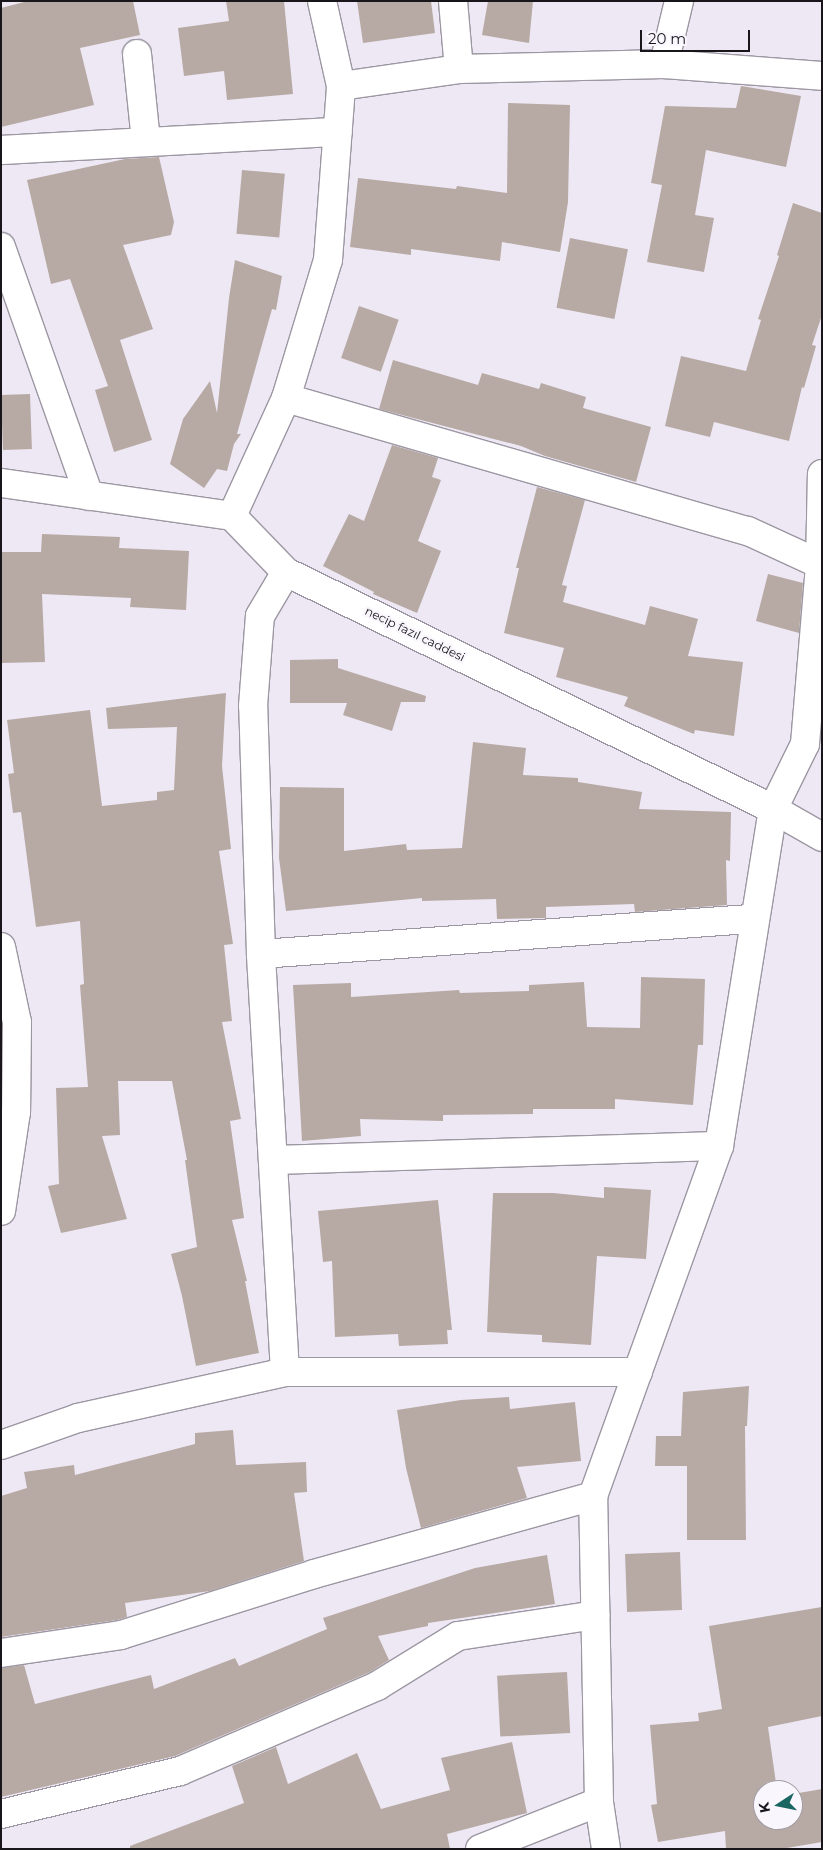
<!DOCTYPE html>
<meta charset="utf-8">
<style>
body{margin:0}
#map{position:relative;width:823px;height:1850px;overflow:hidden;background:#eee8f4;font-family:Montserrat,sans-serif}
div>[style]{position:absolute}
.building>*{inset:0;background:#b7aaa5;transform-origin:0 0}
.roads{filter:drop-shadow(1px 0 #9c97a2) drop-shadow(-1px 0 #9c97a2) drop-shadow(0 1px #9c97a2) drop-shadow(0 -1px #9c97a2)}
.street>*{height:28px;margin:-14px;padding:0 14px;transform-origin:14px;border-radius:14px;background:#fff}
.secondary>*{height:28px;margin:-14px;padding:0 14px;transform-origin:14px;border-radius:14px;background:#fff}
span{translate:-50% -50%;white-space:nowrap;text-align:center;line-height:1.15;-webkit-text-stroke:4.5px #faf6fe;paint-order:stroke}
.street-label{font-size:12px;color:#18161a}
.frame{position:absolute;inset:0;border:2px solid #18161a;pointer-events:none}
.north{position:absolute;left:753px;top:1780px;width:50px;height:50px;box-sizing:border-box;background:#faf6fe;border:1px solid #a09ca3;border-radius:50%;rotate:259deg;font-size:14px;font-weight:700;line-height:20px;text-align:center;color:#18161a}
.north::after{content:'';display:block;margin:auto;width:18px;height:22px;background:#196663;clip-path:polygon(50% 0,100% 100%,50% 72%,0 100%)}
.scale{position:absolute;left:640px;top:30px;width:110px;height:22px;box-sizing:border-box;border:2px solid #18161a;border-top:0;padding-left:6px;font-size:15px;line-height:18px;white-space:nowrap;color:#18161a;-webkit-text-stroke:4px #faf6fe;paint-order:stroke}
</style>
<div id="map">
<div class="building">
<div style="clip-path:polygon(28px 1px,133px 1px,140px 35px,80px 48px,94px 105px,1px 127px,1px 8px)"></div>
<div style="clip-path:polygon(226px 1px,284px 1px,293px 94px,227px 100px,224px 71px,184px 76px,178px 28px,229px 21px)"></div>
<div style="clip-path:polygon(357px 1px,431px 1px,435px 33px,363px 43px)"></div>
<div style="clip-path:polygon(488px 1px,533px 1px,529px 43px,482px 35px)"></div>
<div style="clip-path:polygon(741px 86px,801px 96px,786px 167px,706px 150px,695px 215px,714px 218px,704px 272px,647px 262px,662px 185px,651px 183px,665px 106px,736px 108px)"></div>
<div style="clip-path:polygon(508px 103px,570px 105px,568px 202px,560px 252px,502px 242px,500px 261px,411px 249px,411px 255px,350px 247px,358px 178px,456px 189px,457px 186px,507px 193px)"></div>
<div style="clip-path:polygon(159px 157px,174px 222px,171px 235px,123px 245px,153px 329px,120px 340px,152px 440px,114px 452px,95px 390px,108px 386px,70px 279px,51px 284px,27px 180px,125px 159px)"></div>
<div style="left:242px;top:170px;width:43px;height:64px;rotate:5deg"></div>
<div style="clip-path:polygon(793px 203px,822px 213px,822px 315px,812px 345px,816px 346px,804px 388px,802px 387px,789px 441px,714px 422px,710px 437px,665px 426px,681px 356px,746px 371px,761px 320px,758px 319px,779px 256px,777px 255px)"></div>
<div style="left:570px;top:238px;width:59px;height:71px;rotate:11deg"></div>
<div style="clip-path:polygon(235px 260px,282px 276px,276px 310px,272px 309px,237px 434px,241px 434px,234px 444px,227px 471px,217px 469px,204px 488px,170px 464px,183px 419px,210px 381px,217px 413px,229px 298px)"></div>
<div style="left:359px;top:306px;width:42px;height:55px;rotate:19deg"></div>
<div style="clip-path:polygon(393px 360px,478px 385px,482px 373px,539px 389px,541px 383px,586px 397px,583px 408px,651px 427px,636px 482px,545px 456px,521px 446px,379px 409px)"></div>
<div style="left:30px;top:394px;width:55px;height:29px;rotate:88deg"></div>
<div style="clip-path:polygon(392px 445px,438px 458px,432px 477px,441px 480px,418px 541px,441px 551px,417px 613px,373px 594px,374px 592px,323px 566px,349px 514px,364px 521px)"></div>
<div style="clip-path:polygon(537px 487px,585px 500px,562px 585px,567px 586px,563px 602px,645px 625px,650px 606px,698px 619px,688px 656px,743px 662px,734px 736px,695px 730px,694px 734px,624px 706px,628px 697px,556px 677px,564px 648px,504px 633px,519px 568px,516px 568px)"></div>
<div style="clip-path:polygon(42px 534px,120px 537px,119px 548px,189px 551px,186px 610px,130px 607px,131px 598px,42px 594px,45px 662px,1px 663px,1px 552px,41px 552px)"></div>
<div style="clip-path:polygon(768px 574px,803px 583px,799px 633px,756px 621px)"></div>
<div style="clip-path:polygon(338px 659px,338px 668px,426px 696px,425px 702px,401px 702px,392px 731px,343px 715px,347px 703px,290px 703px,290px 660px)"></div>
<div style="clip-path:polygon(226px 693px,222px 766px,231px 849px,219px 851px,233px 944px,224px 945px,232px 1021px,222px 1022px,241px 1119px,230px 1121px,244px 1218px,232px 1220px,247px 1281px,245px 1281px,259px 1353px,196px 1366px,182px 1296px,171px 1254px,197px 1247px,185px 1160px,187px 1160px,172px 1081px,118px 1081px,120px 1135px,102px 1136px,127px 1219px,61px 1233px,48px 1186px,59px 1184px,56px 1088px,88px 1087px,80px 985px,84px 984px,80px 921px,36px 927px,21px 812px,13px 813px,8px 774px,14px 773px,7px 720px,90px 710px,102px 806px,157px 800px,157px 792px,174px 790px,177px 727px,108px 729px,106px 708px)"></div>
<div style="clip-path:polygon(473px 742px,526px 748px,523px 775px,578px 778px,578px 782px,642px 792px,639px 809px,731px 812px,730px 861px,726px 860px,727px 905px,635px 912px,634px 904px,546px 907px,546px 918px,497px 919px,496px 899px,422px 901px,422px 898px,286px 911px,279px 858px,280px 787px,344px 788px,344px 851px,406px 844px,407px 850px,462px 848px)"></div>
<div style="clip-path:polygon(641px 977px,705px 979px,703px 1045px,698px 1045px,693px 1105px,615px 1099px,615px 1109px,533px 1109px,533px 1114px,443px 1115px,443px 1121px,360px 1119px,361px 1136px,302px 1141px,293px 985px,351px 983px,351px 997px,459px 990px,460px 993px,529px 991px,529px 985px,584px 982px,587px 1027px,640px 1028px)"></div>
<div style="clip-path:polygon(604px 1187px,651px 1190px,646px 1259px,597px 1256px,591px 1345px,542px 1342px,542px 1335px,487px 1332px,493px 1193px,553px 1193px,604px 1198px)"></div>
<div style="clip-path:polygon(438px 1200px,452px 1330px,447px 1330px,448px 1344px,399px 1346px,398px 1334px,335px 1337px,332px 1261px,323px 1262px,318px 1211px)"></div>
<div style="clip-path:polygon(749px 1386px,747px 1426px,745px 1426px,746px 1540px,687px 1540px,687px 1466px,655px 1466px,656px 1436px,681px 1436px,683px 1392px)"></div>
<div style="clip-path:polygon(509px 1397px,510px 1409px,575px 1402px,581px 1461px,517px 1467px,527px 1498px,421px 1528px,406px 1468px,397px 1410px,461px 1400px)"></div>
<div style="clip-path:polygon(233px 1430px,236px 1465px,306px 1462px,307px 1492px,294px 1493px,304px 1561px,210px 1591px,125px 1603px,127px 1617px,117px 1620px,1px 1637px,1px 1496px,27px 1488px,24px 1472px,74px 1465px,75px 1475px,195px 1444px,195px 1433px)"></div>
<div style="left:680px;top:1552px;width:58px;height:55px;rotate:88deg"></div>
<div style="clip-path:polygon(547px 1555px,555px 1604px,428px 1623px,428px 1626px,378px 1636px,389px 1660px,370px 1672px,175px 1756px,1px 1797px,1px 1668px,24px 1665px,35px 1704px,151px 1675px,154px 1689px,235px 1658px,239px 1666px,327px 1629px,323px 1618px,475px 1568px)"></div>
<div style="clip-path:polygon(822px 1607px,822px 1716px,768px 1727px,777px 1790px,763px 1790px,763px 1820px,793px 1820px,793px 1794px,822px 1789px,822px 1842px,781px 1849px,726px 1849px,725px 1831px,658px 1842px,651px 1805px,657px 1804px,650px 1725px,699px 1721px,698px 1713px,722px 1709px,709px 1626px)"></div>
<div style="left:567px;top:1672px;width:61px;height:70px;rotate:87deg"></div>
<div style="clip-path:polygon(512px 1742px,527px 1813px,447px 1834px,450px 1849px,130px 1849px,130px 1846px,244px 1803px,232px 1766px,276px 1747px,288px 1784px,357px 1753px,381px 1809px,450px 1790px,441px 1758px)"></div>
</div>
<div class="roads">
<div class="street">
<div style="left:453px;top:1px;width:68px;rotate:85deg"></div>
<div style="left:137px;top:54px;width:87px;rotate:84.1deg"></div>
<div style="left:664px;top:64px;width:65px;rotate:-76.6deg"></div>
<div style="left:341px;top:86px;width:119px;rotate:-8.2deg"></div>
<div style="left:459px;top:69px;width:205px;rotate:-1.4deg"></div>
<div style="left:664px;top:64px;width:158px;rotate:4.3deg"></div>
<div style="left:1px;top:150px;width:337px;rotate:-3.1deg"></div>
<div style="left:1px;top:247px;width:264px;rotate:70.5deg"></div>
<div style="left:286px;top:398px;width:481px;rotate:16.1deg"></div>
<div style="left:748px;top:531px;width:81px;rotate:24.7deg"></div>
<div style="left:232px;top:516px;width:130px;rotate:-65.4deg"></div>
<div style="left:286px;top:398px;width:144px;rotate:-73.1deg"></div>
<div style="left:328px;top:260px;width:174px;rotate:-85.7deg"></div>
<div style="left:341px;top:86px;width:87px;rotate:-102.6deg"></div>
<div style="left:1px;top:947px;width:77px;rotate:78deg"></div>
<div style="left:17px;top:1022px;width:90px;rotate:90.6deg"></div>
<div style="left:16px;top:1112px;width:100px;rotate:98.6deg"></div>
<div style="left:261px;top:954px;width:495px;rotate:-4.1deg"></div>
<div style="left:273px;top:1160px;width:446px;rotate:-1.8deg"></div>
<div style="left:285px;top:1372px;width:419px;rotate:-93.3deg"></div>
<div style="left:261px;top:954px;width:248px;rotate:-91.8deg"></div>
<div style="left:253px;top:706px;width:90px;rotate:-85.6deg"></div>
<div style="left:260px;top:616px;width:51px;rotate:-59.4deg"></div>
<div style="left:1px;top:1445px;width:82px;rotate:-19.3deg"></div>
<div style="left:78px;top:1418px;width:212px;rotate:-12.5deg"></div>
<div style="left:285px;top:1372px;width:353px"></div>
<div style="left:1px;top:1653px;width:121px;rotate:-8.5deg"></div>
<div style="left:121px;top:1635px;width:202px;rotate:-17.5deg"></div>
<div style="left:314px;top:1574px;width:290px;rotate:-15.6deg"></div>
<div style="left:1px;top:1814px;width:184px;rotate:-13.5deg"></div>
<div style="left:180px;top:1771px;width:215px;rotate:-23.3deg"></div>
<div style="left:377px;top:1686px;width:95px;rotate:-31.7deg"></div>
<div style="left:458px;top:1636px;width:139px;rotate:-8.7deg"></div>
<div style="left:480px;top:1849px;width:128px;rotate:-21.6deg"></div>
<div style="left:606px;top:1849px;width:48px;rotate:-98.5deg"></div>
<div style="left:599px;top:1802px;width:306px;rotate:-91.1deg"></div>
<div style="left:593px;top:1496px;width:372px;rotate:-70.2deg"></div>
<div style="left:719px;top:1146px;width:341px;rotate:-80.9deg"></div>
<div style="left:773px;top:809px;width:72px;rotate:-63.8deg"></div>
<div style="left:805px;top:744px;width:179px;rotate:-85.2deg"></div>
<div style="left:820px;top:566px;width:92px;rotate:-88.8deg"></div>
</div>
<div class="secondary">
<div style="left:1px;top:483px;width:233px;rotate:8.1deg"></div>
<div style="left:232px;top:516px;width:78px;rotate:46deg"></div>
<div style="left:286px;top:572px;width:542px;rotate:25.95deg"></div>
<div style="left:773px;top:809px;width:56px;rotate:29.7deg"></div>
</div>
</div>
<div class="street-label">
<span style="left:415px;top:634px;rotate:26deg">necip fazıl caddesi</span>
</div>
<div class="frame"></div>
<div class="north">K</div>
<div class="scale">20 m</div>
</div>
